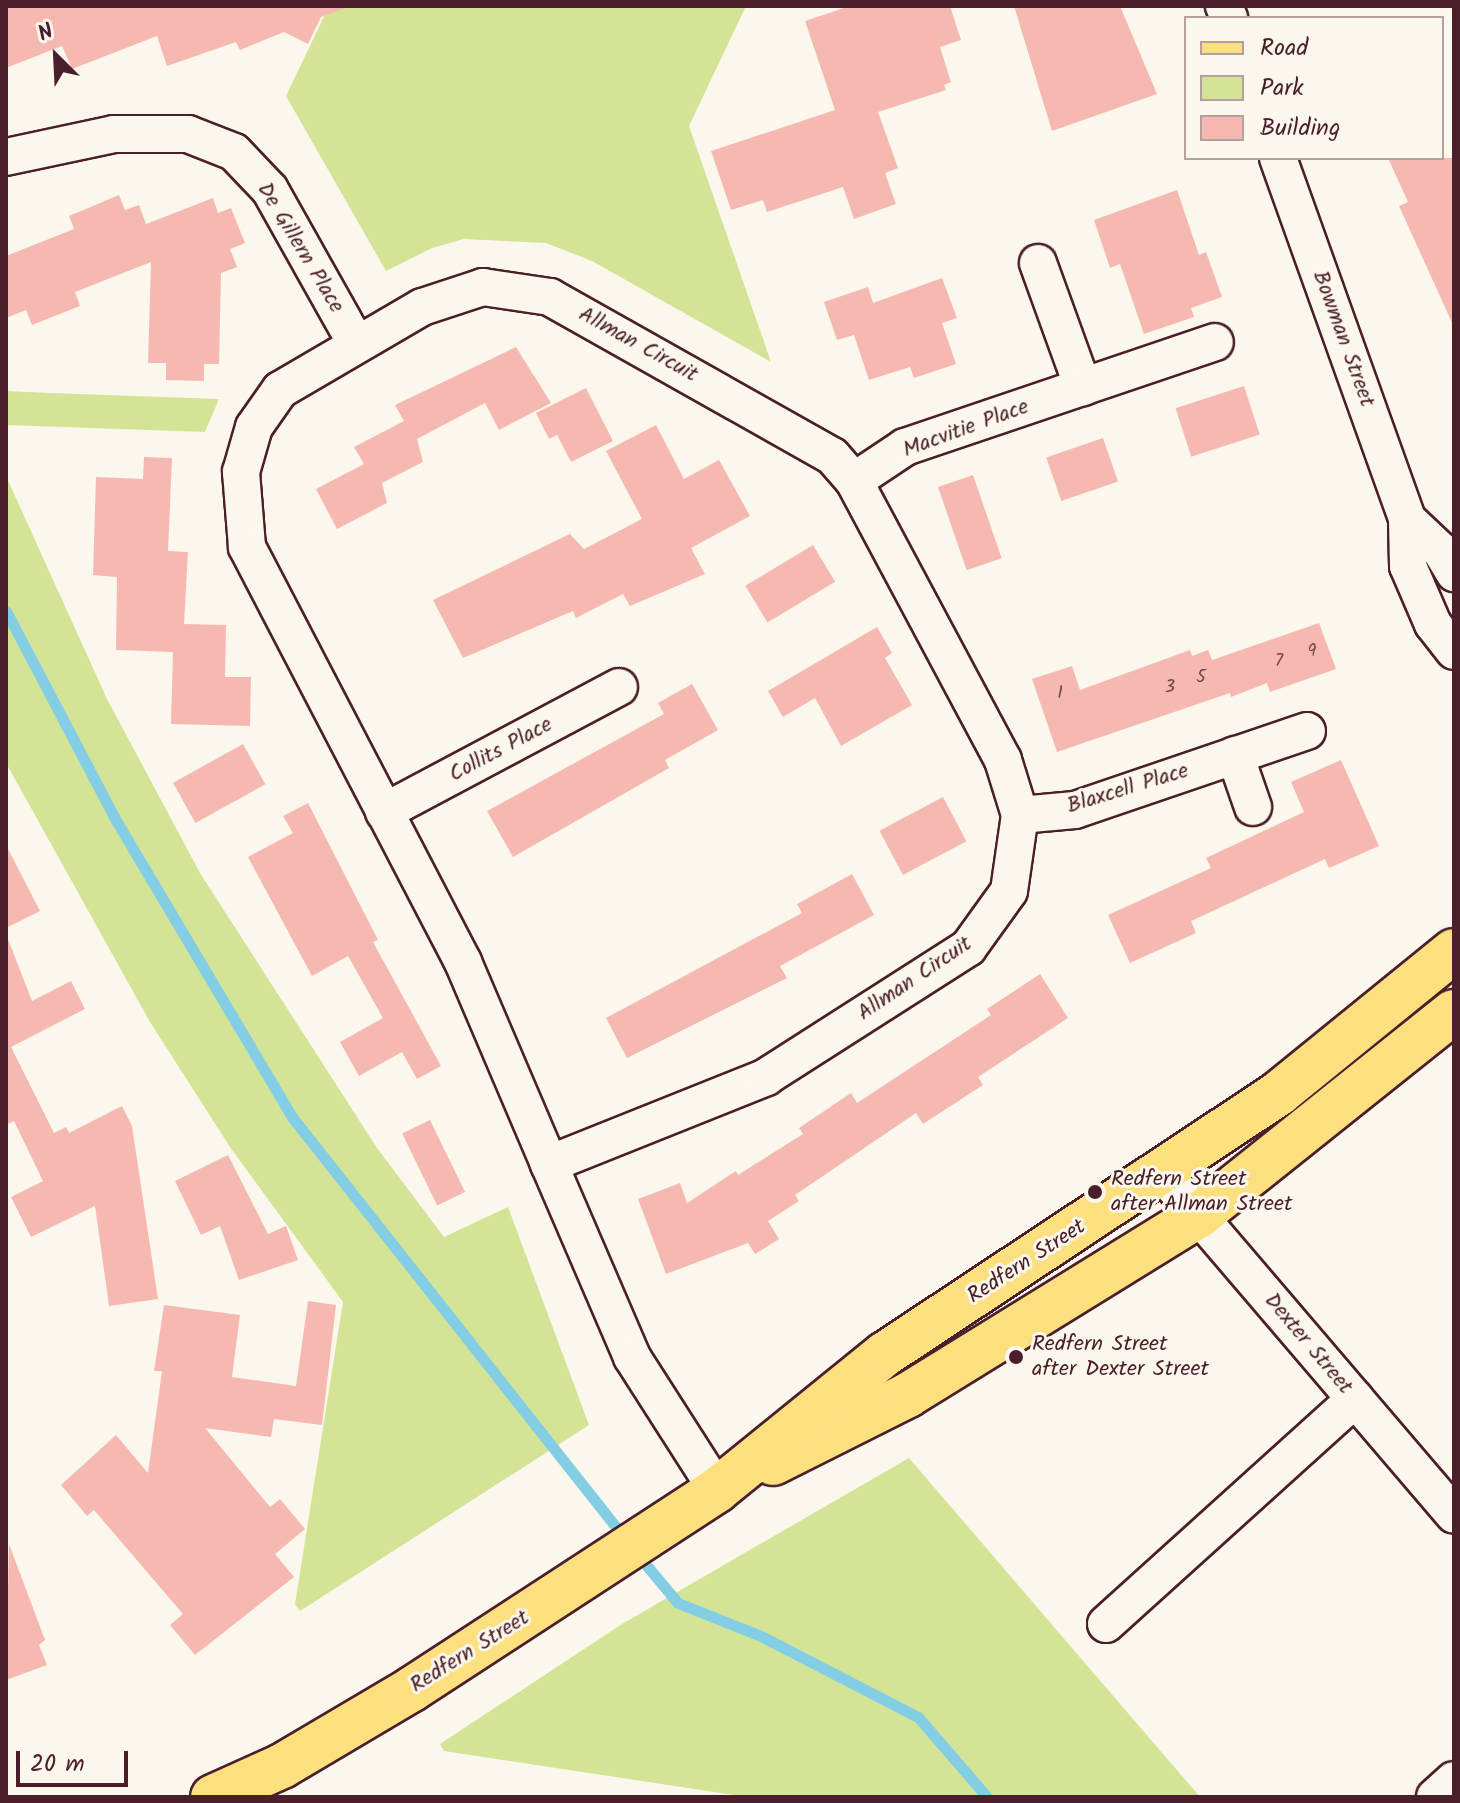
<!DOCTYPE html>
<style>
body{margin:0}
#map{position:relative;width:1460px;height:1803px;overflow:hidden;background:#fbf7ec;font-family:Kalam,sans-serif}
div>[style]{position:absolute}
.green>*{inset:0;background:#d3e497}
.stream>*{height:11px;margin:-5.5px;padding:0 5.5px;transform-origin:5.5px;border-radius:5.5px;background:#84cee5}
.building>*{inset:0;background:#f5b9b2;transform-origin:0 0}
.roads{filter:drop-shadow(2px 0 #4a1f2b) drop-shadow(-2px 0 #4a1f2b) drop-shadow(0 2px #4a1f2b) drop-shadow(0 -2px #4a1f2b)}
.minor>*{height:36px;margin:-18px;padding:0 18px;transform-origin:18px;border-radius:18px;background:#fbf7ec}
.major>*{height:44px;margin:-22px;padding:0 22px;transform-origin:22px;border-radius:22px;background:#fce080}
.dots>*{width:22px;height:22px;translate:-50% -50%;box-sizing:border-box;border:4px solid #fbf7ec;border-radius:50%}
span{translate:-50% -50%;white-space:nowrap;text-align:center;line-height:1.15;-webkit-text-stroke:6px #fbf7ec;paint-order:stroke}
.number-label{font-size:18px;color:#75464d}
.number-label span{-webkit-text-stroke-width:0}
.street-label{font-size:22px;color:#4a1f2b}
.poi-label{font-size:22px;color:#4a1f2b}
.left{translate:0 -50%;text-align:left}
.frame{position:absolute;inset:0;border:8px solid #4a1f2b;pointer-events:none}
.legend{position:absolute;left:1184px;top:16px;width:260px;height:144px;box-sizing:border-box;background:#fbf7ec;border:2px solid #b4a19f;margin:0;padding:10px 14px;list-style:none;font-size:24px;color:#4a1f2b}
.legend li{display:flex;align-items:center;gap:16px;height:40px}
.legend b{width:40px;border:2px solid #b4a19f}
.north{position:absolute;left:16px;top:16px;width:80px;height:80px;-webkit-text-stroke:6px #fbf7ec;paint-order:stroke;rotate:336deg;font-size:22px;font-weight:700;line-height:32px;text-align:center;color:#4a1f2b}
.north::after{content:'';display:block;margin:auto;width:28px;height:36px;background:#4a1f2b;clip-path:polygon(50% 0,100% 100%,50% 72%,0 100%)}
.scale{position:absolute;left:16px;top:1751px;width:112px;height:36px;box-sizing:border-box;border:4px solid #4a1f2b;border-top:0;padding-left:10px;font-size:24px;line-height:28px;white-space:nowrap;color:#4a1f2b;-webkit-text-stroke:6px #fbf7ec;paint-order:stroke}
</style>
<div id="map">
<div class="green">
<div style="clip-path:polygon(329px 6px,746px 6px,689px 126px,771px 362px,592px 261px,546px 243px,464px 239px,432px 248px,386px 271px,286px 96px)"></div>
<div style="clip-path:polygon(6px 391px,50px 393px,219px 399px,205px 432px,6px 425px)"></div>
<div style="clip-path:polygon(6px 476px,107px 699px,200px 873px,377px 1148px,444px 1237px,508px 1207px,589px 1425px,300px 1611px,295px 1604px,343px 1302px,230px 1147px,150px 1022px,6px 763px)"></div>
<div style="clip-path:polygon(909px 1458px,1200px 1797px,747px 1797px,444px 1751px,440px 1744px,622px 1624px)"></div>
</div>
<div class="stream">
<div style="left:6px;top:611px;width:233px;rotate:62.3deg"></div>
<div style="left:114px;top:817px;width:349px;rotate:59.3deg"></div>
<div style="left:292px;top:1117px;width:540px;rotate:51.69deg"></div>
<div style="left:637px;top:1554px;width:64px;rotate:50.1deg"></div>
<div style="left:678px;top:1603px;width:87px;rotate:21.6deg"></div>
<div style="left:759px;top:1635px;width:179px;rotate:27.3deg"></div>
<div style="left:918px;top:1717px;width:106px;rotate:49.2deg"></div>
</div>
<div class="building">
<div style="clip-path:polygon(6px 6px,345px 6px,346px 8px,321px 17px,308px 44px,284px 32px,240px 50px,236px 42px,167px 66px,157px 36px,72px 69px,62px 46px,6px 68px)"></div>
<div style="clip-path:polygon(850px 6px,950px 6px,961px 40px,940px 47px,951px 82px,944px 85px,946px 90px,878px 112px,898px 168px,885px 173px,896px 204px,854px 219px,843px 187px,767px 212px,763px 200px,731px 210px,711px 151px,835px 110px,805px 21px)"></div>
<div style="clip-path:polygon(1014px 6px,1120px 6px,1157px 94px,1052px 131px)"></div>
<div style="clip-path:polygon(1388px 158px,1454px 158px,1454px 327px,1399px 206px,1408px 202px)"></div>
<div style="clip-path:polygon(1177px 190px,1199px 255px,1206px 252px,1222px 297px,1191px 308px,1194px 317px,1144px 334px,1120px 264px,1110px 268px,1094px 220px)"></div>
<div style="clip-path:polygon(119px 195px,125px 210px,139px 205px,146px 224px,213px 198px,218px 213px,231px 208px,245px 243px,230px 249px,237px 267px,221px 273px,219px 364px,204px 364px,204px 381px,166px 380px,166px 363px,148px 363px,151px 262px,75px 292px,80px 306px,32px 325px,26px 310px,6px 318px,6px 256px,74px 229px,69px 216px)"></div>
<div style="clip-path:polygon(942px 278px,957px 318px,942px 323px,956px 364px,914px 378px,910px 367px,869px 380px,854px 335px,837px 340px,824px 302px,868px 287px,873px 303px)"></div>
<div style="clip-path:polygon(516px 347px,551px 403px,499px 430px,485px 403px,417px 439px,423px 462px,382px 483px,387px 503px,337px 529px,316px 489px,364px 464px,354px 447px,404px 421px,395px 405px)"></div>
<div style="left:1244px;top:386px;width:51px;height:72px;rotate:72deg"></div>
<div style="clip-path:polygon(586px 388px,613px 441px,571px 462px,557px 435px,549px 439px,536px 413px)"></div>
<div style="clip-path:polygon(656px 425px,684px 479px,719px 460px,750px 516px,691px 548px,705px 574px,630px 606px,623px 594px,576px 618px,573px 611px,463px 658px,433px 600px,570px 534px,584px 549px,642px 519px,606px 451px)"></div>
<div style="left:1103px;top:438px;width:46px;height:60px;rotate:71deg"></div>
<div style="clip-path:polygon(144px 457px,172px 458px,168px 551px,188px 552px,184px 624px,226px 625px,225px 677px,251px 677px,250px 726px,171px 724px,173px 652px,116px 650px,117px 577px,93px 575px,96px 477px,143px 479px)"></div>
<div style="left:973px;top:475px;width:88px;height:37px;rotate:71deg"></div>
<div style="left:813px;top:545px;width:43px;height:79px;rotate:59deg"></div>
<div style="clip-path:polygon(1319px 623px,1336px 669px,1270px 692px,1267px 683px,1231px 697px,1230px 693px,1057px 752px,1032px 679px,1072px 666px,1080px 690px,1190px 650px,1192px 656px,1208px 650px,1212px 660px)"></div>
<div style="clip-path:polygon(877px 627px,892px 653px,885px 658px,912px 705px,841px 746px,815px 698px,783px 717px,768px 691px)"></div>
<div style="clip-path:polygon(692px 684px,718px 730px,665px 760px,669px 768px,513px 857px,487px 811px,664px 714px,658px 703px)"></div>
<div style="left:243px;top:744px;width:46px;height:80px;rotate:61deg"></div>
<div style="clip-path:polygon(1341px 760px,1379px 846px,1329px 868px,1325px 859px,1191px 921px,1196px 933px,1130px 963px,1108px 915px,1211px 868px,1206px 858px,1304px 812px,1291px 782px)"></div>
<div style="left:943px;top:797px;width:50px;height:72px;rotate:62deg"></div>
<div style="clip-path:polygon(308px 803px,378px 940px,373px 942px,441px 1066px,417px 1079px,402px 1052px,359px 1076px,340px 1042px,383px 1018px,348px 956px,312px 976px,248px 857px,293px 833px,283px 816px)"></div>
<div style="clip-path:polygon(6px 845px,40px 911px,6px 928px)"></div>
<div style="clip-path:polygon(852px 874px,874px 915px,780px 966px,787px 978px,627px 1058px,606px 1018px,802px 913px,797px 904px)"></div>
<div style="clip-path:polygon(8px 939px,32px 1001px,71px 981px,85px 1009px,11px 1047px,54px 1133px,66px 1127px,69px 1133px,122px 1106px,132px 1126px,158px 1299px,109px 1306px,95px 1206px,31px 1237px,11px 1197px,43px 1181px,14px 1121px,6px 1125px)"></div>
<div style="clip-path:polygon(1040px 974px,1068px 1018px,978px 1077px,983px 1085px,923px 1124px,916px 1113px,795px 1195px,799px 1201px,768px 1221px,779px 1239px,755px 1254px,748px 1243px,666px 1274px,638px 1199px,680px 1183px,687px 1203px,736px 1171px,738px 1175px,803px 1134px,799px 1128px,851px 1093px,857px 1103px,991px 1015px,987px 1009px)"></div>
<div style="left:430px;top:1120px;width:80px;height:31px;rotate:64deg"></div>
<div style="clip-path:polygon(228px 1155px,268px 1234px,286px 1226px,298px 1260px,239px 1280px,220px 1226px,201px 1235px,175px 1181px)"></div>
<div style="clip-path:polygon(308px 1301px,336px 1305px,322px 1425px,274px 1419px,271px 1437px,205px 1428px,270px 1507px,280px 1499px,305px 1529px,275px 1554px,294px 1577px,195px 1655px,170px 1625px,183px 1614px,94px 1510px,87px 1516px,61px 1485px,116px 1435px,148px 1473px,162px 1371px,154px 1371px,164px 1305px,240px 1315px,232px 1377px,296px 1386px)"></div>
<div style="clip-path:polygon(9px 1544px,45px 1640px,39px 1645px,47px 1665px,6px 1680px)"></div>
</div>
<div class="roads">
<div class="minor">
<div style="left:1224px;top:6px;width:13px;rotate:67deg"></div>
<div style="left:6px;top:157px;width:110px;rotate:-12deg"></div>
<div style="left:114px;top:134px;width:74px"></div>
<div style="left:188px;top:134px;width:49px;rotate:21.4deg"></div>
<div style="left:234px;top:152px;width:52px;rotate:46.5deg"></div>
<div style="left:270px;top:190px;width:176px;rotate:60.7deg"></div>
<div style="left:1278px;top:158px;width:383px;rotate:70.3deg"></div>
<div style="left:1407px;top:519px;width:47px;rotate:88.8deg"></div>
<div style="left:1408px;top:566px;width:63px;rotate:66.7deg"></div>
<div style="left:1433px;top:624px;width:34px;rotate:52deg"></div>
<div style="left:1038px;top:263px;width:132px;rotate:70.1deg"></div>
<div style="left:854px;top:481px;width:61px;rotate:-33.7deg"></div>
<div style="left:905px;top:447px;width:327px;rotate:-18.7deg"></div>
<div style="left:1407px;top:519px;width:47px;rotate:43.3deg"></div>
<div style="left:1441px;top:551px;width:26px;rotate:59deg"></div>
<div style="left:1235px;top:755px;width:55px;rotate:70.9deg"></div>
<div style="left:384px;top:812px;width:266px;rotate:-28deg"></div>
<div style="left:1020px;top:815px;width:55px;rotate:-5.2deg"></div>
<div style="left:1075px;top:810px;width:245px;rotate:-18.8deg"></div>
<div style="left:549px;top:1164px;width:234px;rotate:-21.8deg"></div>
<div style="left:766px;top:1077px;width:240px;rotate:-32.6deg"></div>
<div style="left:968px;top:948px;width:70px;rotate:-54.3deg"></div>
<div style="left:1009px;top:891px;width:77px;rotate:-81.8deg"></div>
<div style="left:1020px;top:815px;width:58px;rotate:-107.2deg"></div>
<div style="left:1003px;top:760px;width:316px;rotate:-118.1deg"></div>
<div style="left:854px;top:481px;width:33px;rotate:-131deg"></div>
<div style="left:832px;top:456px;width:324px;rotate:-150.6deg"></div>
<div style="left:550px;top:297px;width:68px;rotate:-171.5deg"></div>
<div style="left:483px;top:287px;width:64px;rotate:161.8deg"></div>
<div style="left:422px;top:307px;width:164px;rotate:149.7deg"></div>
<div style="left:280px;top:390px;width:45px;rotate:125.1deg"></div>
<div style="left:254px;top:427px;width:47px;rotate:106.1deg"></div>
<div style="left:241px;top:472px;width:75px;rotate:85.4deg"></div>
<div style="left:247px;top:547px;width:468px;rotate:62.5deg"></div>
<div style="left:463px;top:962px;width:220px;rotate:66.9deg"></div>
<div style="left:549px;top:1164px;width:210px;rotate:66.7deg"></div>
<div style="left:632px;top:1357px;width:158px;rotate:57.4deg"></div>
<div style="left:1163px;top:1174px;width:448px;rotate:49.5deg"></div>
<div style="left:1106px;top:1624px;width:336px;rotate:-42.1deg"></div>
<div style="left:1435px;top:1797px;width:25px;rotate:-42deg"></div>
</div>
<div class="major">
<div style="left:773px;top:1463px;width:151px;rotate:-26.7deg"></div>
<div style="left:908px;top:1395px;width:341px;rotate:-31.7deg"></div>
<div style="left:1198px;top:1216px;width:327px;rotate:-38.6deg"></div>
<div style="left:213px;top:1797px;width:76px;rotate:-24.2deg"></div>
<div style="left:282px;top:1766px;width:151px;rotate:-30.6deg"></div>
<div style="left:412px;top:1689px;width:364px;rotate:-33.1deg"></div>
<div style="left:717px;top:1490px;width:216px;rotate:-39deg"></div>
<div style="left:885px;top:1354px;width:473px;rotate:-33.5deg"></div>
<div style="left:1279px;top:1093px;width:225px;rotate:-39.1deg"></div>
</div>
</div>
<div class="dots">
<div style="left:1095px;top:1192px;background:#4a1f2b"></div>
<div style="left:1016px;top:1357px;background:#4a1f2b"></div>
</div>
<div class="number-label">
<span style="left:1312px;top:652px">9</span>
<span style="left:1279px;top:662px">7</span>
<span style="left:1201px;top:678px">5</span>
<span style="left:1170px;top:688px">3</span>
<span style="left:1060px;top:694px">1</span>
</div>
<div class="street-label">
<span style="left:300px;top:248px;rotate:59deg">De Gillern Place</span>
<span style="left:1343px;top:339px;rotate:70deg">Bowman Street</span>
<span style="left:638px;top:345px;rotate:29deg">Allman Circuit</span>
<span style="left:966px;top:429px;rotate:-20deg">Macvitie Place</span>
<span style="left:501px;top:750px;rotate:-28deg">Collits Place</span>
<span style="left:1128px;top:789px;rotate:-17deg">Blaxcell Place</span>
<span style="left:915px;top:979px;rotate:-34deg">Allman Circuit</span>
<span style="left:1027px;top:1262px;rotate:-33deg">Redfern Street</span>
<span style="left:1308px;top:1344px;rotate:50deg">Dexter Street</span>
<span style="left:470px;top:1652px;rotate:-32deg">Redfern Street</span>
</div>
<div class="poi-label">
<span class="left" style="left:1111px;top:1192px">Redfern Street<br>after Allman Street</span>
<span class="left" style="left:1032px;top:1357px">Redfern Street<br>after Dexter Street</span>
</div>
<div class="frame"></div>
<ul class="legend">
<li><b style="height:10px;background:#fce080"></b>Road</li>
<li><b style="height:22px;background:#d3e497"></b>Park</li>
<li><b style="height:22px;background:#f5b9b2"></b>Building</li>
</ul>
<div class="north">N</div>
<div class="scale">20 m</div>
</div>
